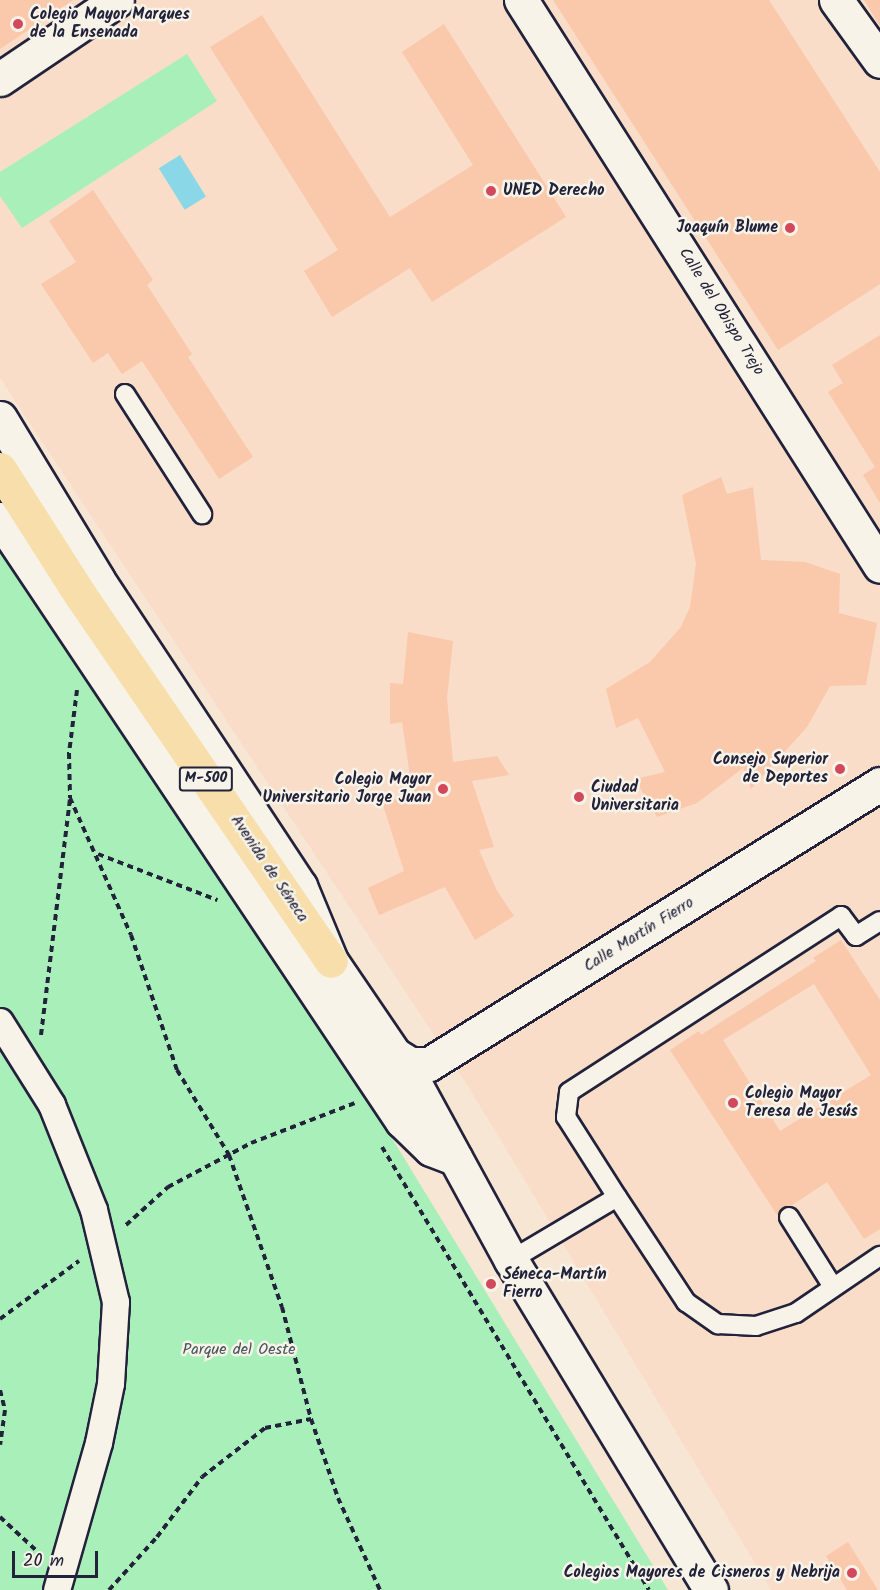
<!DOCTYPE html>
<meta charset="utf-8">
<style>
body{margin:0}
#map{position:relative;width:880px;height:1590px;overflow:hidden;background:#f8e6d5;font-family:Kalam,sans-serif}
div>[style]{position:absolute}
.built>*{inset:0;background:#f9ddc8}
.green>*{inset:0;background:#a9efba}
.water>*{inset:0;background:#8ad7e8;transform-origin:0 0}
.building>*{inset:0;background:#fac8aa;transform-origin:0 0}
.path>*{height:4px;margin-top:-2px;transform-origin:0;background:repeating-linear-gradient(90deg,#22223b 0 6px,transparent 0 10.5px)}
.roads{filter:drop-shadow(2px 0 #22223b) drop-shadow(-2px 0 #22223b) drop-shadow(0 2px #22223b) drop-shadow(0 -2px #22223b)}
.service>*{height:18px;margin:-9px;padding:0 9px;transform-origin:9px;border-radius:9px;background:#f7f3e8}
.pedestrian>*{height:26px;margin:-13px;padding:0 13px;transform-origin:13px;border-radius:13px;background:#f7f3e8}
.minor>*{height:33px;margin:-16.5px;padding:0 16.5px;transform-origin:16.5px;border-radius:16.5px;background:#f7f3e8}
.tertiary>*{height:33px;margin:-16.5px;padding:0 16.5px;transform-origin:16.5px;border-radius:16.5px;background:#f7f3e8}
.secondary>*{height:33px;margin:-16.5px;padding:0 16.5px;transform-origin:16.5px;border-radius:16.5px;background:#f7f3e8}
.trunk>*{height:33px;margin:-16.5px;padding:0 16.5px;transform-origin:16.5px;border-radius:16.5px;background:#f8deab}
.dots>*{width:16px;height:16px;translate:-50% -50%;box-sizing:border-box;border:3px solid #f7f3e8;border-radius:50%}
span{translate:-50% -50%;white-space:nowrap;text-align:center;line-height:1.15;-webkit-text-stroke:5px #f7f3e8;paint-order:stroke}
.shield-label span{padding:2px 4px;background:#f7f3e8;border:2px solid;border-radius:4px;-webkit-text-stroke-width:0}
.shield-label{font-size:15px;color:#22223b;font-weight:700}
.poi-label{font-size:16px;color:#22223b;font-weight:700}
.left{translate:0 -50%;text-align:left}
.right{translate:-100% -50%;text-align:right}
.street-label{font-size:16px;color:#22223b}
.park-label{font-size:16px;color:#44555b}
.scale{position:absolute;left:12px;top:1551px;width:86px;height:27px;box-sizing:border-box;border:3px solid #22223b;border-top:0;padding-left:8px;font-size:18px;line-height:21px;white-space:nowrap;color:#22223b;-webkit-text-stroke:4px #f7f3e8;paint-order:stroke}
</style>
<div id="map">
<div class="built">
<div style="clip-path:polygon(0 0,880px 0,880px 1590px,771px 1590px,471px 1091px,0 378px)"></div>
</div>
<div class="green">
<div style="clip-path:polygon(187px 54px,217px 101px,22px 228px,0 196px,0 172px)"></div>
<div style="clip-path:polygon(0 526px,379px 1117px,668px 1590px,0 1590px)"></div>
</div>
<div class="water">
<div style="left:180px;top:155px;width:49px;height:25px;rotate:58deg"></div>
</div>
<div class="building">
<div style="clip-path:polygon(0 0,73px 0,0 49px)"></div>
<div style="clip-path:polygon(553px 0,769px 0,880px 172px,880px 284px,778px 350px)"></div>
<div style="clip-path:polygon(864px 0,880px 0,880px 26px)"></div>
<div style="clip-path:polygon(262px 15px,390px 217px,473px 165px,402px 52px,444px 24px,566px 217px,432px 302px,410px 268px,332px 317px,304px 271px,338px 250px,210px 47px)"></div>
<div style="clip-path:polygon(93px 190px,153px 280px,147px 285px,192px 354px,188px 357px,253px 457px,219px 479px,142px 361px,122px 374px,108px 353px,93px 363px,41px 284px,76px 262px,49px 221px)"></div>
<div style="clip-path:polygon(880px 335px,880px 503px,863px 475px,875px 467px,828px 392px,843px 383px,832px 365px)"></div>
<div style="clip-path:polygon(721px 477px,727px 494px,753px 487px,761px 560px,805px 562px,840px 574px,839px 613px,877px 623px,866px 685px,830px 686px,807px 727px,751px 789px,743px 768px,697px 803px,657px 817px,635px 779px,665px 772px,638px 718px,616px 728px,606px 689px,650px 662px,681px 627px,690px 607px,696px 564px,682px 495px)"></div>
<div style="clip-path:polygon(408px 632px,453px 641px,447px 698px,453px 762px,497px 756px,509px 775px,472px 781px,494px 847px,479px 850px,497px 891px,514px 916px,475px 940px,445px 887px,379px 915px,368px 888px,404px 871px,382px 802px,413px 796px,402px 722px,390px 724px,390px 683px,403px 684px)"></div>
<div style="clip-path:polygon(evenodd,841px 940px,880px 1000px,880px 1229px,864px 1239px,827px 1182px,777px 1215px,670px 1050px,699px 1031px,701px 1035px,816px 961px,813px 958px,841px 940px,814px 984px,871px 1075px,780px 1131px,723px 1040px,814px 984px)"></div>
<div style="left:490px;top:1275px;width:16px;height:6px;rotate:60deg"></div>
<div style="clip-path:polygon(848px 1542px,878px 1590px,847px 1590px,826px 1556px)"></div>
</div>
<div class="path">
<div style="left:77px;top:690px;width:64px;rotate:97.2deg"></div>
<div style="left:69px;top:753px;width:45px;rotate:88.7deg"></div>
<div style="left:70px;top:798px;width:150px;rotate:66deg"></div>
<div style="left:131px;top:935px;width:143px;rotate:71.2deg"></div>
<div style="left:177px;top:1070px;width:100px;rotate:58.5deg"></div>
<div style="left:229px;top:1155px;width:161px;rotate:70.8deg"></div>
<div style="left:282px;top:1307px;width:116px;rotate:75.5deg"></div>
<div style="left:311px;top:1419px;width:83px;rotate:71.1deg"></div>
<div style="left:338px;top:1498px;width:101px;rotate:65.5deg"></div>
<div style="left:98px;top:854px;width:128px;rotate:21.1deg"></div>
<div style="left:41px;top:1035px;width:238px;rotate:-83deg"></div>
<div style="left:382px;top:1147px;width:517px;rotate:58.92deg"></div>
<div style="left:126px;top:1225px;width:57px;rotate:-42.1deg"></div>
<div style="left:168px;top:1187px;width:94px;rotate:-27.9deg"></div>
<div style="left:251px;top:1143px;width:111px;rotate:-21deg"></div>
<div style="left:0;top:1319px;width:98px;rotate:-36.3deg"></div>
<div style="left:0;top:1390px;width:21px;rotate:76deg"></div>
<div style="left:5px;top:1410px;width:35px;rotate:98deg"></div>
<div style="left:0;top:1517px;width:53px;rotate:42.7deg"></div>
<div style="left:109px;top:1590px;width:72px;rotate:-47.8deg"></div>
<div style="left:157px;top:1537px;width:75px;rotate:-53.1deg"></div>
<div style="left:202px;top:1477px;width:80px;rotate:-37.9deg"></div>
<div style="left:265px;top:1428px;width:47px;rotate:-11.1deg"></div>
</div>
<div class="roads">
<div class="service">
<div style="left:125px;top:394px;width:143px;rotate:57.3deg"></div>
<div style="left:617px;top:1197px;width:95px;rotate:-122.5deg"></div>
<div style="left:566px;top:1117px;width:25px;rotate:-83deg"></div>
<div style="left:569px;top:1092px;width:324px;rotate:-32.9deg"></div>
<div style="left:841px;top:916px;width:25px;rotate:53deg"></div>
<div style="left:856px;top:936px;width:28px;rotate:-32deg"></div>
<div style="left:789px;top:1217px;width:83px;rotate:57.8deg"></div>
<div style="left:511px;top:1260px;width:123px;rotate:-30.7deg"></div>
<div style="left:617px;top:1197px;width:126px;rotate:56.7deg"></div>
<div style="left:686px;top:1302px;width:39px;rotate:35deg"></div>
<div style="left:718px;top:1324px;width:38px;rotate:3deg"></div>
<div style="left:756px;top:1326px;width:42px;rotate:-18deg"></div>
<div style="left:796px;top:1313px;width:102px;rotate:-34.2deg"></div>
</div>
<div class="pedestrian">
<div style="left:0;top:1022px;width:98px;rotate:57.9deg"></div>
<div style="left:52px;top:1105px;width:113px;rotate:68.2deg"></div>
<div style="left:94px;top:1210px;width:95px;rotate:76.6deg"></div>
<div style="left:116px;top:1302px;width:82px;rotate:93.5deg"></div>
<div style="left:111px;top:1384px;width:60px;rotate:101.5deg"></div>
<div style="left:99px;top:1443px;width:153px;rotate:105.9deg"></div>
</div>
<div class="minor">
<div style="left:836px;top:0;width:75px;rotate:54.2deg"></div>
</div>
<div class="tertiary">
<div style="left:521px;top:0;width:670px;rotate:57.61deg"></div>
<div style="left:0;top:79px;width:141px;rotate:-34deg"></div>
</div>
<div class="secondary">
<div style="left:0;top:418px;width:189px;rotate:58.8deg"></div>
<div style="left:98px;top:580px;width:367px;rotate:56.6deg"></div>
<div style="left:300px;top:886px;width:81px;rotate:67.5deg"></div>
<div style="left:331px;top:961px;width:151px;rotate:55.8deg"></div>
<div style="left:416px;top:1086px;width:198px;rotate:61.4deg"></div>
<div style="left:511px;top:1260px;width:386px;rotate:58.8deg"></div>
<div style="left:0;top:519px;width:724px;rotate:56.27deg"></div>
<div style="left:402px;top:1121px;width:40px;rotate:44deg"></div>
<div style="left:431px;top:1149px;width:26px;rotate:21deg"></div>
<div style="left:394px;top:1054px;width:19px;rotate:32deg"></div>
<div style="left:410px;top:1064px;width:19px"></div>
<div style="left:429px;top:1064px;width:531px;rotate:-31.83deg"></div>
</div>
<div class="trunk">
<div style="left:0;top:469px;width:151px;rotate:57.5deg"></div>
<div style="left:81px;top:596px;width:442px;rotate:55.6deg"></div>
</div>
</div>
<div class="dots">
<div style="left:18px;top:24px;background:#d1495b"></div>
<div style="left:491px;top:191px;background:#d1495b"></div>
<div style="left:790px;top:228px;background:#d1495b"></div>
<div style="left:840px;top:769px;background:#d1495b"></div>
<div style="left:443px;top:789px;background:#d1495b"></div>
<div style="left:579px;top:797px;background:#d1495b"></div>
<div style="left:733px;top:1103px;background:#d1495b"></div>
<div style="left:491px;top:1284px;background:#d1495b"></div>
<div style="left:852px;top:1573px;background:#d1495b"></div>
</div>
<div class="shield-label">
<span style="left:206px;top:779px">M-500</span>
</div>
<div class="poi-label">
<span class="left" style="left:30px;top:24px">Colegio Mayor Marques<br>de la Ensenada</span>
<span class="left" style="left:503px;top:191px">UNED Derecho</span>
<span class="right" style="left:778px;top:228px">Joaquín Blume</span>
<span class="right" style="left:828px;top:769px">Consejo Superior<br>de Deportes</span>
<span class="right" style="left:431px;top:789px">Colegio Mayor<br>Universitario Jorge Juan</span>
<span class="left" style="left:591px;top:797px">Ciudad<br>Universitaria</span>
<span class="left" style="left:745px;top:1103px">Colegio Mayor<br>Teresa de Jesús</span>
<span class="left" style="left:503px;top:1284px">Séneca-Martín<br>Fierro</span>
<span class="right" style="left:840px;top:1573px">Colegios Mayores de Cisneros y Nebrija</span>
</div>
<div class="street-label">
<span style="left:721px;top:312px;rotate:58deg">Calle del Obispo Trejo</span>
<span style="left:269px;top:869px;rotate:56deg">Avenida de Séneca</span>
<span style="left:639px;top:935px;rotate:-32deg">Calle Martín Fierro</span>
</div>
<div class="park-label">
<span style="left:239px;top:1350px">Parque del Oeste</span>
</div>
<div class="scale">20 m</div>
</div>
